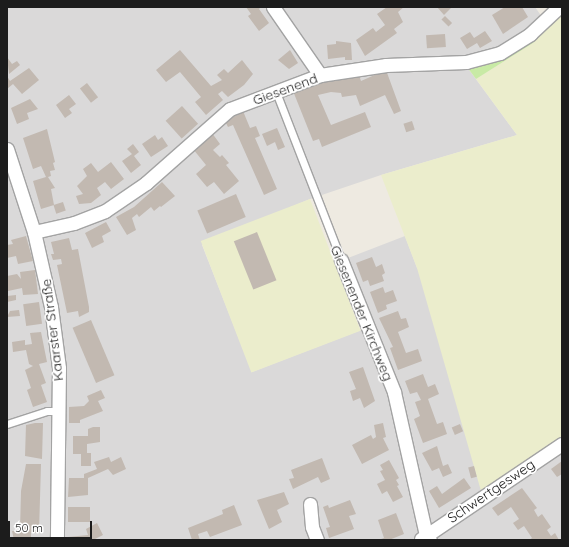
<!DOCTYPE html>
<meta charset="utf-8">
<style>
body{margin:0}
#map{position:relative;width:569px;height:547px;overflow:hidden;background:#eeeae1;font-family:Quicksand,sans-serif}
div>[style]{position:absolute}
.residential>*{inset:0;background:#dad9d9}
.farmland>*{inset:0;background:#ebedcc;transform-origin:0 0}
.grass>*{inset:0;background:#c8eaa5}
.building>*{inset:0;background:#c2b9b1;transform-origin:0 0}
.roads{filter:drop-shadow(1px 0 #a3a3a3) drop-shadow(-1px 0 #a3a3a3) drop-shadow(0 1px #a3a3a3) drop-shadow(0 -1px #a3a3a3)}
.service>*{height:7px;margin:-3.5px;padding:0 3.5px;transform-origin:3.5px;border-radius:3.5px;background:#fff}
.minor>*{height:13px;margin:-6.5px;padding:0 6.5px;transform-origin:6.5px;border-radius:6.5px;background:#fff}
span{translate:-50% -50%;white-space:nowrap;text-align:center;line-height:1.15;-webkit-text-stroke:3.5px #fff;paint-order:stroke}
.street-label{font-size:14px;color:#1c1c1c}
.frame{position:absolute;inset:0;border:8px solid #1c1c1c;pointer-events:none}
.scale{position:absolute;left:8px;top:521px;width:84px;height:18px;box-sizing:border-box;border:2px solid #1c1c1c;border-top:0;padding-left:5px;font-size:12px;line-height:14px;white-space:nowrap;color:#1c1c1c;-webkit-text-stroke:3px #fff;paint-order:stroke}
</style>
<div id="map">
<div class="residential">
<div style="clip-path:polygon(7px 7px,535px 7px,542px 17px,527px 30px,467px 67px,517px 135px,381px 175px,310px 199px,202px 245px,252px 372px,374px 325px,348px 258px,405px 236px,417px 268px,562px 447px,562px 540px,7px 540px)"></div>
</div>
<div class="farmland">
<div style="clip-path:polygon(562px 15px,562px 438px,481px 491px,417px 268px,381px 175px,517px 135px,476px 79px,533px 43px)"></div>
<div style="left:310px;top:199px;width:141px;height:117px;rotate:69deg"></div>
</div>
<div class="grass">
<div style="clip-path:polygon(562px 9px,562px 15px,533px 43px,476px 79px,467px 67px)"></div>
</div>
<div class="building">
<div style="clip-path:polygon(246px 7px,261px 7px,259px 9px,269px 23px,259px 31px,248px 16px,251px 14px)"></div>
<div style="clip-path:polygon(387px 7px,404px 7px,398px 12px,403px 22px,394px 29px,397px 33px,365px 56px,356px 40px,373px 28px,376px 32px,385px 25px,377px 14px)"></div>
<div style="clip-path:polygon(437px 7px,452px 7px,444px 15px)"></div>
<div style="clip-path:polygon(505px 7px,522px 7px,528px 17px,503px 34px,492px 15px)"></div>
<div style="left:445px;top:16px;width:10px;height:5px;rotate:45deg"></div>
<div style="clip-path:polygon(485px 31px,492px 41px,480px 48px,477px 43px,467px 49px,460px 38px,470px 32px,474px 38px)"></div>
<div style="left:445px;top:34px;width:13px;height:19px;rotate:86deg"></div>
<div style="clip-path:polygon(336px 41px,351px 43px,352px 60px,345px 60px,345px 57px,328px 59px,327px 45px,336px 44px)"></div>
<div style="clip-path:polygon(180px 50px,211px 86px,222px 80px,217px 75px,224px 69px,228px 73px,242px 60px,253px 74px,244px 85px,228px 97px,222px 91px,218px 94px,223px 100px,206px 115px,195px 102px,201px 97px,180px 72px,166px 82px,156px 70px)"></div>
<div style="clip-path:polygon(290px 50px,298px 63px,289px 69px,278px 60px)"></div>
<div style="clip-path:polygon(7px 57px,12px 64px,17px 61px,20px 65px,9px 74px)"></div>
<div style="clip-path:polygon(29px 68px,39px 80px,22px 94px,13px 84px,7px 89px,7px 76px,10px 81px)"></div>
<div style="clip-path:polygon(386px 70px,401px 111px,394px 114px,385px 95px,360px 106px,356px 95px,342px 97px,341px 93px,331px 92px,318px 95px,331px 125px,365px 112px,371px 127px,322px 147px,319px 139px,313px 141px,293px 91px,313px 83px,359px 75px,361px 81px)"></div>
<div style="left:87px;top:83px;width:18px;height:9px;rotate:52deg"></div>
<div style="clip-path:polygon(69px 95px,76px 104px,69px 109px,72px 113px,65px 118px,56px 105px)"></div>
<div style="clip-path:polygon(30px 99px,38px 109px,27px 113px,29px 119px,17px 124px,11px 108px)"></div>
<div style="left:182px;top:106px;width:24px;height:22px;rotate:48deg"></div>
<div style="clip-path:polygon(243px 111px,250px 128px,256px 126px,260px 136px,255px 138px,277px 189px,264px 195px,233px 125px,228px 127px,225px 121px)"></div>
<div style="left:412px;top:121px;width:9px;height:9px;rotate:72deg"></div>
<div style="clip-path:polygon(277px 128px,285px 147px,278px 150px,275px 142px,267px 146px,262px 134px)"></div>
<div style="clip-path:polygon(47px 129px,55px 162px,53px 163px,55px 170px,50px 171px,51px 176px,48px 177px,55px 188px,51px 189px,54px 205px,41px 209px,33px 181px,46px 177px,41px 166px,33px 169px,23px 138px)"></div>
<div style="clip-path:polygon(212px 133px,220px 144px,213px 150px,220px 157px,222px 155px,229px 163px,226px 165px,239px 181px,224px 194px,214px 182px,207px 187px,196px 174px,206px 165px,193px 149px)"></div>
<div style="clip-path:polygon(155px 135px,158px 140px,162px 137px,168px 146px,151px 157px,142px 144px)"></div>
<div style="clip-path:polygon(133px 144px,139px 152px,134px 156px,141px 165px,131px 173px,122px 161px,132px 154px,127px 149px)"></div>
<div style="clip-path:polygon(111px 162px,124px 179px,111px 189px,105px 182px,97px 188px,101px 195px,91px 203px,79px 204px,76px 196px,83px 194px,77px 186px,87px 176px,83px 169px,91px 163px,98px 172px)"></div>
<div style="clip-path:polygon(162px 182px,175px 196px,161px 207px,160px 206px,154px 211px,151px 207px,139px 217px,137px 214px,132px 218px,136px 230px,127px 235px,116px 217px,134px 207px)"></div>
<div style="left:236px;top:194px;width:25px;height:42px;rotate:67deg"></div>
<div style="left:63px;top:202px;width:9px;height:10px;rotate:72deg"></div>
<div style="clip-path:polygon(106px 222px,111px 231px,102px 236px,104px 242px,92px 248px,85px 233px)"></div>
<div style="left:257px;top:232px;width:52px;height:25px;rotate:68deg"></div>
<div style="clip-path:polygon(26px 236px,33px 261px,18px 264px,16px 256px,7px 258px,7px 245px,13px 244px,11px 240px)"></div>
<div style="clip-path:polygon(69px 238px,72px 250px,78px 249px,89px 307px,89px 312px,79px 317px,78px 311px,67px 313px,57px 265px,62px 264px,61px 259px,53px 260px,51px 254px,54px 254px,51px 242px)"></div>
<div style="clip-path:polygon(372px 257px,376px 267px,382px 264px,385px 273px,382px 275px,384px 281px,370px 286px,368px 280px,363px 282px,356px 263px)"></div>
<div style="clip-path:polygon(35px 270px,38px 294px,23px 295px,22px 288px,8px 291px,7px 276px,17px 274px,21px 279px,20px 272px)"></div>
<div style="clip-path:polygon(383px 287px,385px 293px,393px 290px,397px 301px,386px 305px,387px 309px,378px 313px,370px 292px)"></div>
<div style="clip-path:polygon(16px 295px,16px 300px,7px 302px,7px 296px)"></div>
<div style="left:39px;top:302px;width:22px;height:16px;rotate:82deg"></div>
<div style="clip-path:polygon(19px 310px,20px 316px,7px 317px,10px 311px)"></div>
<div style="clip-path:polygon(398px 311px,401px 319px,406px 318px,409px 327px,398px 332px,406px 353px,418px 349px,422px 361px,398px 370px,390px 348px,393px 347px,379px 318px)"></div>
<div style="left:91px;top:320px;width:60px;height:20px;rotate:67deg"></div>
<div style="clip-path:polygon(41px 332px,47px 362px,39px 364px,46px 383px,41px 385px,47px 402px,33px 407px,27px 390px,31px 388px,25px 370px,33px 366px,29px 364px,26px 350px,13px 352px,12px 342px,25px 340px,25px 345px,32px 344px,30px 333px)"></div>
<div style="clip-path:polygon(363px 367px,375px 401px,364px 408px,360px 398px,353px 401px,350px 391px,356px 389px,349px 372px)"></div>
<div style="clip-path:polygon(423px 374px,428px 387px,435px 384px,439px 394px,428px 399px,437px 424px,443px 422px,447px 434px,423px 443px,414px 419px,420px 416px,415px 402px,421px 400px,417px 392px,410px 394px,405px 381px)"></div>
<div style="clip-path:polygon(101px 390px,105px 398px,98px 401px,103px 411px,80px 420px,80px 423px,69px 423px,69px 407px,84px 406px,89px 401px,87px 396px)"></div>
<div style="clip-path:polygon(35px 423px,43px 423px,42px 459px,25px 456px,26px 425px)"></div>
<div style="clip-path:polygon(383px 423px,386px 437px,383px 438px,389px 450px,362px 464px,352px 445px,371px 435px,373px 439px,376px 437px,374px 425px)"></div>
<div style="left:460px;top:424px;width:8px;height:9px;rotate:67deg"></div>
<div style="clip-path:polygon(93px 427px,100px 427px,100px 442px,87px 444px,87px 453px,91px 453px,91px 466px,81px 466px,81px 454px,73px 454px,73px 436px,88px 436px,88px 429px)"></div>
<div style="clip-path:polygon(437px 446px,443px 466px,448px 464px,452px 473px,443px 477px,439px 468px,432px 471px,422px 453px)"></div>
<div style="clip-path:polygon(109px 457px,111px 462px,121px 457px,126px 469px,113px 475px,108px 469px,88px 478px,88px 495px,68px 497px,69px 478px,84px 478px,84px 474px,97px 469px,94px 462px)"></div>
<div style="clip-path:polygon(322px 458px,330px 479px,321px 483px,318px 477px,293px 489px,289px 479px,294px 478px,291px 470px)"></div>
<div style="clip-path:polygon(389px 460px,399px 478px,396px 480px,399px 485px,397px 486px,403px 497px,393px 502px,387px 491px,382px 494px,377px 484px,385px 480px,380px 471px,383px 470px,380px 465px)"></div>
<div style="clip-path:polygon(562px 461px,562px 474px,557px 477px,551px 469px)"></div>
<div style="clip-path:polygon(26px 464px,41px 464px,39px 533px,31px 533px,31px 540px,14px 540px,12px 531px,20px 531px,21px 491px)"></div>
<div style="left:474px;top:466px;width:11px;height:6px;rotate:75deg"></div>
<div style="clip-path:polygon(464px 478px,471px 488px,439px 508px,429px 491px,437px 486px,442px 494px)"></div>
<div style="clip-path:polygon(522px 488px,537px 508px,534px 510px,538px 517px,542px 514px,551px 527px,547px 530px,551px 536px,555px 533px,559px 540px,529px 540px,532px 538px,524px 526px,518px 530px,513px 523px,519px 519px,511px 507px,498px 516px,492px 508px)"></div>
<div style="clip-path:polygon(284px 492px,289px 504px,277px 510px,282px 522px,269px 529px,257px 500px)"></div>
<div style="clip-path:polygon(350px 500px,356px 514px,349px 516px,354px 529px,329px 538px,326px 528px,330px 527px,323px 507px,328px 505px,329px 508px)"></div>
<div style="clip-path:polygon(234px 505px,242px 525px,210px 537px,207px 531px,198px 534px,200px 540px,192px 540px,188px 528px,223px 514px,222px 510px)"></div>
<div style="left:68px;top:507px;width:22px;height:15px"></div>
<div style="clip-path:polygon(396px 513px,404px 534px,389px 540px,378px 540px,384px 538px,378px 520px)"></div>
<div style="clip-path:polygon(97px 523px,103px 535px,93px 540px,68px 540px,68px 537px,88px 535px,86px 529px)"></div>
</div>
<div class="roads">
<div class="service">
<div style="left:276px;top:92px;width:180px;rotate:68.8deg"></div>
<div style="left:7px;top:424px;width:42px;rotate:-18deg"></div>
<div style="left:47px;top:411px;width:11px"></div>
</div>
<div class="minor">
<div style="left:273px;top:7px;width:83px;rotate:55.3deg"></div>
<div style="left:7px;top:149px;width:87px;rotate:72deg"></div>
<div style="left:34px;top:232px;width:77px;rotate:77.2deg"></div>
<div style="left:51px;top:307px;width:62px;rotate:82.5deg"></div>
<div style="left:59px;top:368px;width:172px;rotate:90.7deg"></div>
<div style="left:34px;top:232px;width:41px;rotate:-12.7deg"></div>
<div style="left:74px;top:223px;width:33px;rotate:-21deg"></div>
<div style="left:105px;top:211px;width:50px;rotate:-34.3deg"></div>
<div style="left:146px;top:183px;width:112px;rotate:-41.4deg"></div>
<div style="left:230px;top:109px;width:96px;rotate:-20.7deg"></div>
<div style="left:320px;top:75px;width:67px;rotate:-8.6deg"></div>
<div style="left:386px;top:65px;width:80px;rotate:-2.1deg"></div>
<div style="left:466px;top:62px;width:35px;rotate:-15deg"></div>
<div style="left:500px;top:53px;width:36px;rotate:-32deg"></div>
<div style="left:530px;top:34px;width:40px;rotate:-43deg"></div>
<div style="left:341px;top:260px;width:142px;rotate:68.1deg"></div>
<div style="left:394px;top:392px;width:147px;rotate:77.4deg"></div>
<div style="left:426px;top:535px;width:6px;rotate:51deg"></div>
<div style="left:310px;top:504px;width:23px;rotate:85deg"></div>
<div style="left:312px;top:527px;width:14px;rotate:69deg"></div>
<div style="left:421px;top:539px;width:170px;rotate:-34deg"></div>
</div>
</div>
<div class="street-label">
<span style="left:285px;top:89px;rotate:-20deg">Giesenend</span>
<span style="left:362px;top:313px;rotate:68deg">Giesenender Kirchweg</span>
<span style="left:52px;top:330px;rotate:-97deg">Kaarster Straße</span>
<span style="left:491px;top:491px;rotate:-34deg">Schwertgesweg</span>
</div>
<div class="frame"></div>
<div class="scale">50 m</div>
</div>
